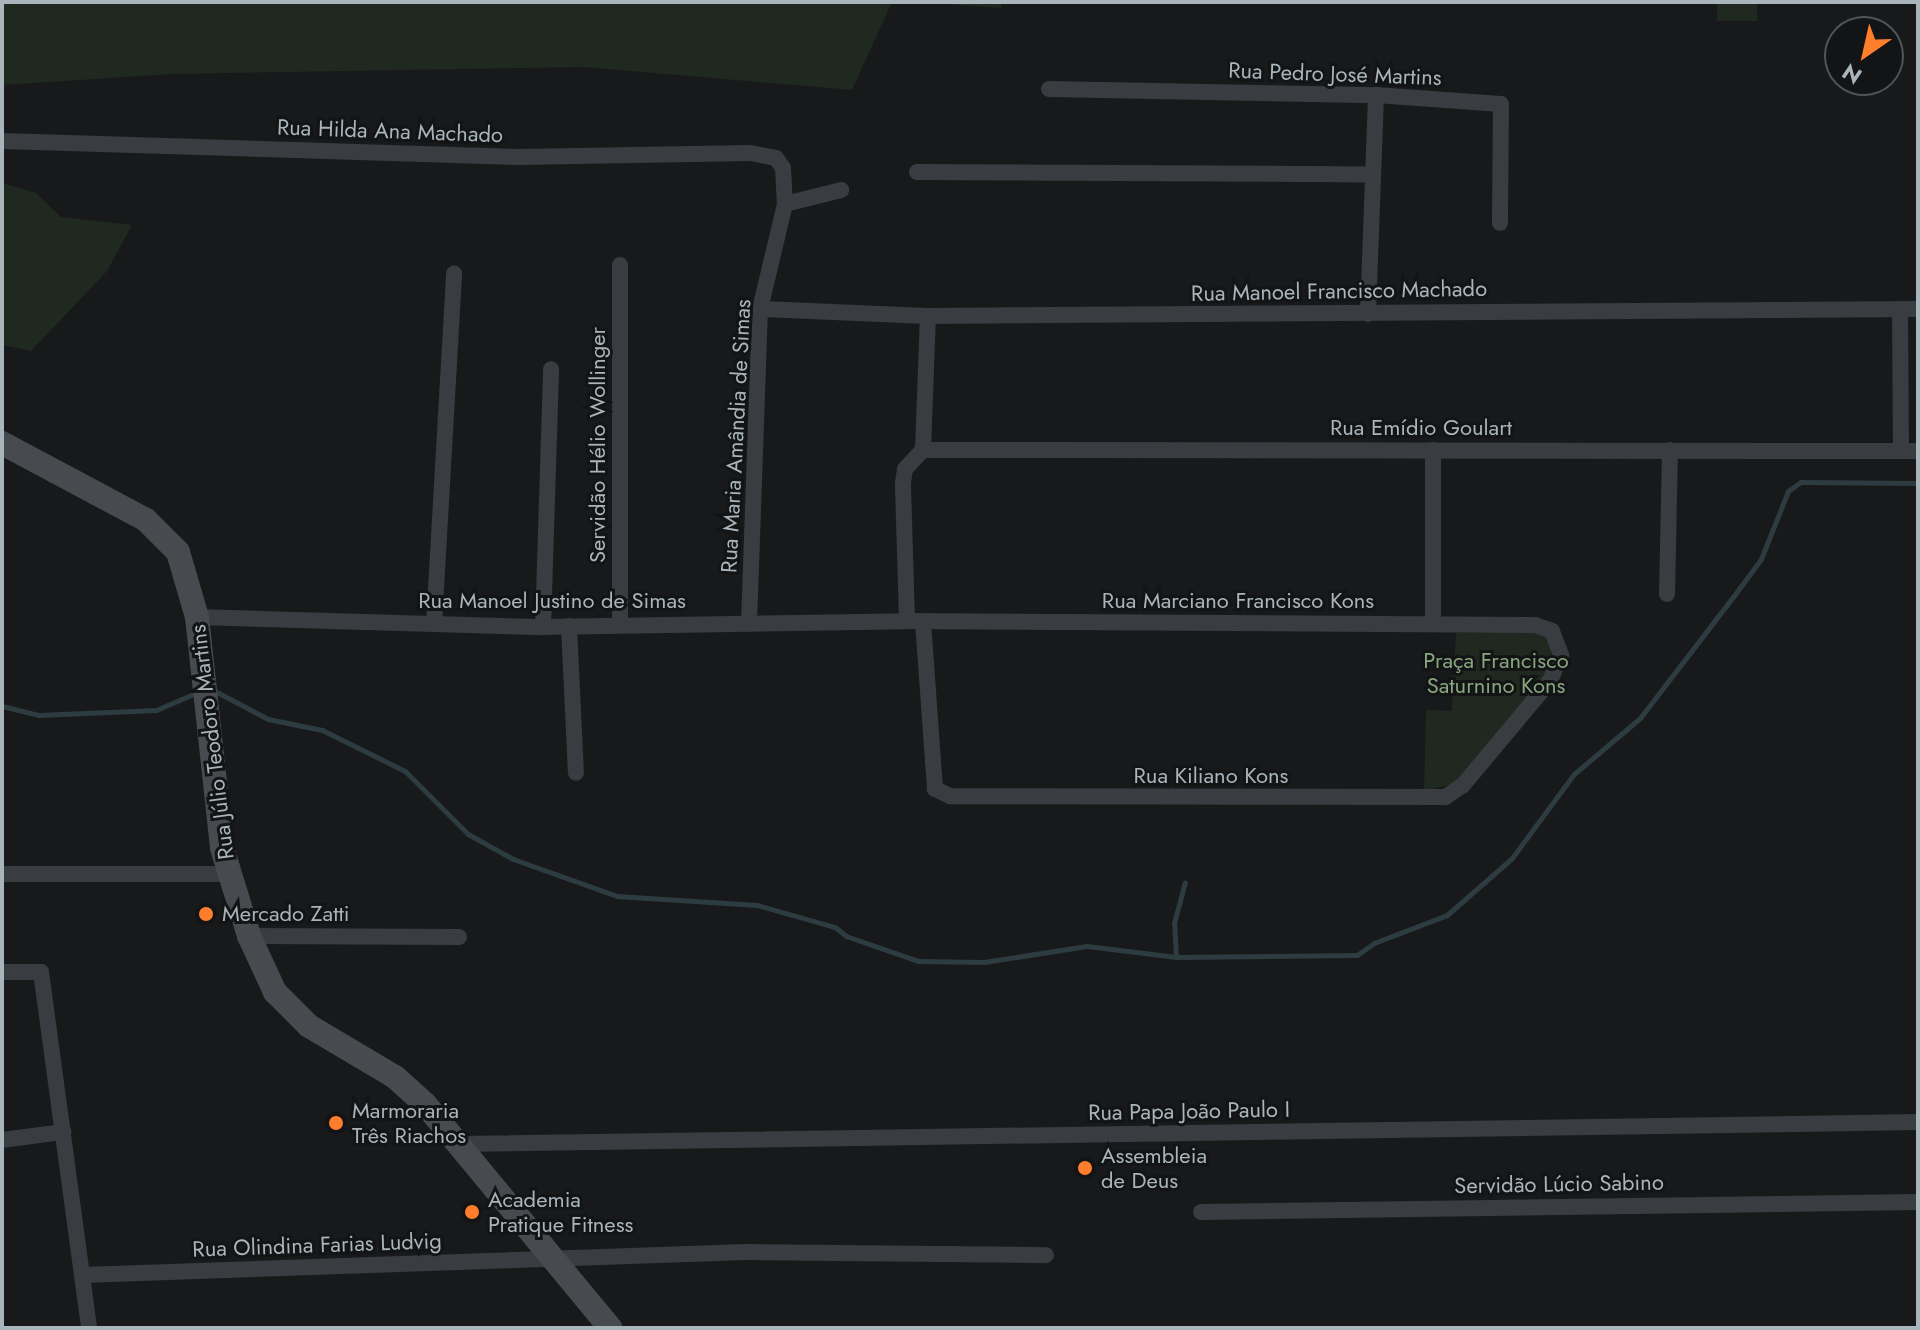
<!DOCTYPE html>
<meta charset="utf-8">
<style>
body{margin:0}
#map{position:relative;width:1920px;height:1330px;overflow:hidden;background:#18191a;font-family:Jost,sans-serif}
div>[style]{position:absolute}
.green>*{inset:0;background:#20291f;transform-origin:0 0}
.stream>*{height:5px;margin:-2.5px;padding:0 2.5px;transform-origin:2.5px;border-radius:2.5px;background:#2d3c40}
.street>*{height:16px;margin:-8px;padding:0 8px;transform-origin:8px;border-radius:8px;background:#393c40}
.secondary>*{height:24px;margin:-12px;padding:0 12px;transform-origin:12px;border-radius:12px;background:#474b50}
.dots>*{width:22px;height:22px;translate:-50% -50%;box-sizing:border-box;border:4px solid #131415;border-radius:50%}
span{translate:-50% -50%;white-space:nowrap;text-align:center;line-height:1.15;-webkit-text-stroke:6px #131415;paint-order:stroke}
.street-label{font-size:22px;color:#a9b4bb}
.park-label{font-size:22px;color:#88a77f}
.poi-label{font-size:22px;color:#a9b4bb}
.left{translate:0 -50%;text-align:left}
.frame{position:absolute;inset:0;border:4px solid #a9b4bb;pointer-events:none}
.north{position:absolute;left:1824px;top:16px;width:80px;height:80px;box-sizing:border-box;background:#131415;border:2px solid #4f5457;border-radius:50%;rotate:214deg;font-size:22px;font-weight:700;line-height:32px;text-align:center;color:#a9b4bb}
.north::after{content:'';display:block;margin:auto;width:28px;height:36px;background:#fe7e2c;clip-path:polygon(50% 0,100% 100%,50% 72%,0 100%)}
</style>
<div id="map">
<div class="green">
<div style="clip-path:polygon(2px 2px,892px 2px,852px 90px,584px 67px,173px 74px,2px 85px)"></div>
<div style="clip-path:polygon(918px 2px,1001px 2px,1001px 8px)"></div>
<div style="left:1717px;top:2px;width:40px;height:19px"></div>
<div style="clip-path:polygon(2px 183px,36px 193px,61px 217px,132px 225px,107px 271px,31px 351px,2px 345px)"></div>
<div style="clip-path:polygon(1533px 632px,1544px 634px,1555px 651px,1544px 678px,1457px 783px,1424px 791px,1426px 710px,1452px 711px,1456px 633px)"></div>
</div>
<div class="stream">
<div style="left:213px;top:690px;width:62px;rotate:27.8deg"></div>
<div style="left:268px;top:719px;width:55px;rotate:11.5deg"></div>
<div style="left:322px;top:730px;width:93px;rotate:26.3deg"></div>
<div style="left:405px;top:771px;width:89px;rotate:45deg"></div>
<div style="left:468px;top:834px;width:51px;rotate:29.1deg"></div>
<div style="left:513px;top:859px;width:110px;rotate:19.6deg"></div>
<div style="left:617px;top:896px;width:140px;rotate:3.7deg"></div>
<div style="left:757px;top:905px;width:81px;rotate:15.8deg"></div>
<div style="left:835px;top:927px;width:14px;rotate:39deg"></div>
<div style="left:846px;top:936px;width:76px;rotate:19.1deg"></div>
<div style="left:918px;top:961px;width:66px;rotate:0.9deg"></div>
<div style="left:984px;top:962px;width:104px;rotate:-8.8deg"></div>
<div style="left:1087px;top:946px;width:90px;rotate:7deg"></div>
<div style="left:1176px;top:957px;width:181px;rotate:-0.6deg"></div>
<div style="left:1357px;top:955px;width:21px;rotate:-35deg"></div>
<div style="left:1374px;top:943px;width:78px;rotate:-21deg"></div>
<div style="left:1447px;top:915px;width:86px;rotate:-41.2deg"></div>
<div style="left:1512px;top:858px;width:104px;rotate:-53.6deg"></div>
<div style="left:1574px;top:774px;width:87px;rotate:-40.3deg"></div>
<div style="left:1640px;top:718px;width:153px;rotate:-52.5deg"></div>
<div style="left:1733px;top:597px;width:47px;rotate:-53.6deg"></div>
<div style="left:1761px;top:559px;width:73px;rotate:-68.3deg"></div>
<div style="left:1788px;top:491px;width:16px;rotate:-35deg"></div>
<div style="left:1801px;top:482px;width:117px;rotate:0.5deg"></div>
<div style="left:2px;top:706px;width:38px;rotate:14deg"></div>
<div style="left:39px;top:715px;width:117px;rotate:-2.4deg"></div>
<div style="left:156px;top:710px;width:39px;rotate:-23deg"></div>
<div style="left:1176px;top:957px;width:34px;rotate:-93deg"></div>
<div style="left:1174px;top:923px;width:42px;rotate:-75deg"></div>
</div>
<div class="street">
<div style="left:1049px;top:89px;width:327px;rotate:1.1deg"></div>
<div style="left:1376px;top:95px;width:125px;rotate:4.1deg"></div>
<div style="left:1501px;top:104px;width:119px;rotate:90.5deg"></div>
<div style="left:2px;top:141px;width:517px;rotate:1.77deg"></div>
<div style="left:519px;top:157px;width:231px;rotate:-1deg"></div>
<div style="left:750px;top:153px;width:26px;rotate:11deg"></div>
<div style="left:776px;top:158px;width:12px;rotate:55deg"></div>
<div style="left:783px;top:168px;width:36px;rotate:87deg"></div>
<div style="left:785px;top:204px;width:108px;rotate:103.4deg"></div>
<div style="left:760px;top:309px;width:315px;rotate:92deg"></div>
<div style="left:917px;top:172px;width:455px;rotate:0.3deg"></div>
<div style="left:785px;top:204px;width:58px;rotate:-14deg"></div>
<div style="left:620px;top:265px;width:360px;rotate:90deg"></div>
<div style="left:760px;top:309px;width:168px;rotate:2.4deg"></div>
<div style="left:928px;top:316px;width:990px;rotate:-0.41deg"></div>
<div style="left:1900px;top:309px;width:142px;rotate:89.6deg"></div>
<div style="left:1368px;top:314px;width:219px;rotate:-87.9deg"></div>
<div style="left:923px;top:450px;width:995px;rotate:0.06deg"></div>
<div style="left:923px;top:450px;width:134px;rotate:-87.9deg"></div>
<div style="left:1433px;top:450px;width:174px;rotate:90deg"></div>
<div style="left:1667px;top:594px;width:144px;rotate:-88.8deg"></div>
<div style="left:197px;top:617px;width:346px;rotate:1.7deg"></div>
<div style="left:543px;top:627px;width:364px;rotate:-0.9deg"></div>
<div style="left:907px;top:621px;width:628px;rotate:0.36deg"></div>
<div style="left:1535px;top:625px;width:18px;rotate:19deg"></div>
<div style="left:1552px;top:631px;width:26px;rotate:69deg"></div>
<div style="left:1561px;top:655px;width:28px;rotate:113deg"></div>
<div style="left:1550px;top:681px;width:136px;rotate:129.9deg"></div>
<div style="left:1463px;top:785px;width:22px;rotate:146deg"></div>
<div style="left:1445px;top:797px;width:495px;rotate:-179.9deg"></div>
<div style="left:950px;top:796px;width:17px;rotate:-155deg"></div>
<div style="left:935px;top:789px;width:167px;rotate:-94.1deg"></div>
<div style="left:907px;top:621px;width:138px;rotate:-91.7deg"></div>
<div style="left:903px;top:483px;width:14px;rotate:-82deg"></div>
<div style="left:905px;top:469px;width:26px;rotate:-47deg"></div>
<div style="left:434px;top:623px;width:350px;rotate:-86.7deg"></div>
<div style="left:569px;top:626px;width:147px;rotate:87.3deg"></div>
<div style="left:543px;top:627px;width:258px;rotate:-88.2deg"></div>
<div style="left:2px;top:874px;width:227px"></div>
<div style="left:249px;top:936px;width:210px;rotate:0.3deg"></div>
<div style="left:2px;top:972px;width:39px"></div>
<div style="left:41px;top:972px;width:359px;rotate:82.3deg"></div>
<div style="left:2px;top:1140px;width:62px;rotate:-7.5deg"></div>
<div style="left:460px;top:1144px;width:1458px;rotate:-0.86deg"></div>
<div style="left:1201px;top:1212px;width:717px;rotate:-0.8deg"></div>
<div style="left:82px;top:1275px;width:664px;rotate:-1.98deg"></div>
<div style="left:746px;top:1252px;width:300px;rotate:0.6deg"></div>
</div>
<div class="secondary">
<div style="left:2px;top:443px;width:163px;rotate:28.1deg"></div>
<div style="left:146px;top:520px;width:45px;rotate:45deg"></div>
<div style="left:178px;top:552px;width:68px;rotate:73.7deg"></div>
<div style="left:197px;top:617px;width:232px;rotate:83.8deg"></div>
<div style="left:222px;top:848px;width:92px;rotate:72.9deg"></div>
<div style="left:249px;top:936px;width:62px;rotate:65.1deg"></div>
<div style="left:275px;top:992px;width:48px;rotate:45deg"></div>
<div style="left:309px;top:1026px;width:100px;rotate:30.7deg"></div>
<div style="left:395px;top:1077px;width:40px;rotate:42deg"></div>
<div style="left:425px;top:1104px;width:291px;rotate:50.4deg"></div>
</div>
<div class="dots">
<div style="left:206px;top:914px;background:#fe7e2c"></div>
<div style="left:336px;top:1123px;background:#fe7e2c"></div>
<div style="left:1085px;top:1168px;background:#fe7e2c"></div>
<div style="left:472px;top:1212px;background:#fe7e2c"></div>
</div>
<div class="street-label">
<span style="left:1335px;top:74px;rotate:2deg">Rua Pedro José Martins</span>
<span style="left:390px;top:131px;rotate:2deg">Rua Hilda Ana Machado</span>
<span style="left:1339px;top:291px;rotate:-1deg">Rua Manoel Francisco Machado</span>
<span style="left:1421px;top:428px">Rua Emídio Goulart</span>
<span style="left:736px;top:436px;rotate:-87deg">Rua Maria Amândia de Simas</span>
<span style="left:598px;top:445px;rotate:-90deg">Servidão Hélio Wollinger</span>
<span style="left:552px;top:601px">Rua Manoel Justino de Simas</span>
<span style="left:1238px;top:601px">Rua Marciano Francisco Kons</span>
<span style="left:212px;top:742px;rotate:-97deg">Rua Júlio Teodoro Martins</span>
<span style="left:1211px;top:776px">Rua Kiliano Kons</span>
<span style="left:1189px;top:1111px;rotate:-1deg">Rua Papa João Paulo I</span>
<span style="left:1559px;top:1184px;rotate:-1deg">Servidão Lúcio Sabino</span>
<span style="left:317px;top:1245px;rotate:-2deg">Rua Olindina Farias Ludvig</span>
</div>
<div class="park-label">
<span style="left:1496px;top:673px">Praça Francisco<br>Saturnino Kons</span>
</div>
<div class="poi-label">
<span class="left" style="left:222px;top:914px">Mercado Zatti</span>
<span class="left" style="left:352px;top:1123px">Marmoraria<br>Três Riachos</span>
<span class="left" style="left:1101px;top:1168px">Assembleia<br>de Deus</span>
<span class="left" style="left:488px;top:1212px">Academia<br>Pratique Fitness</span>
</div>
<div class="frame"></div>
<div class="north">N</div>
</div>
